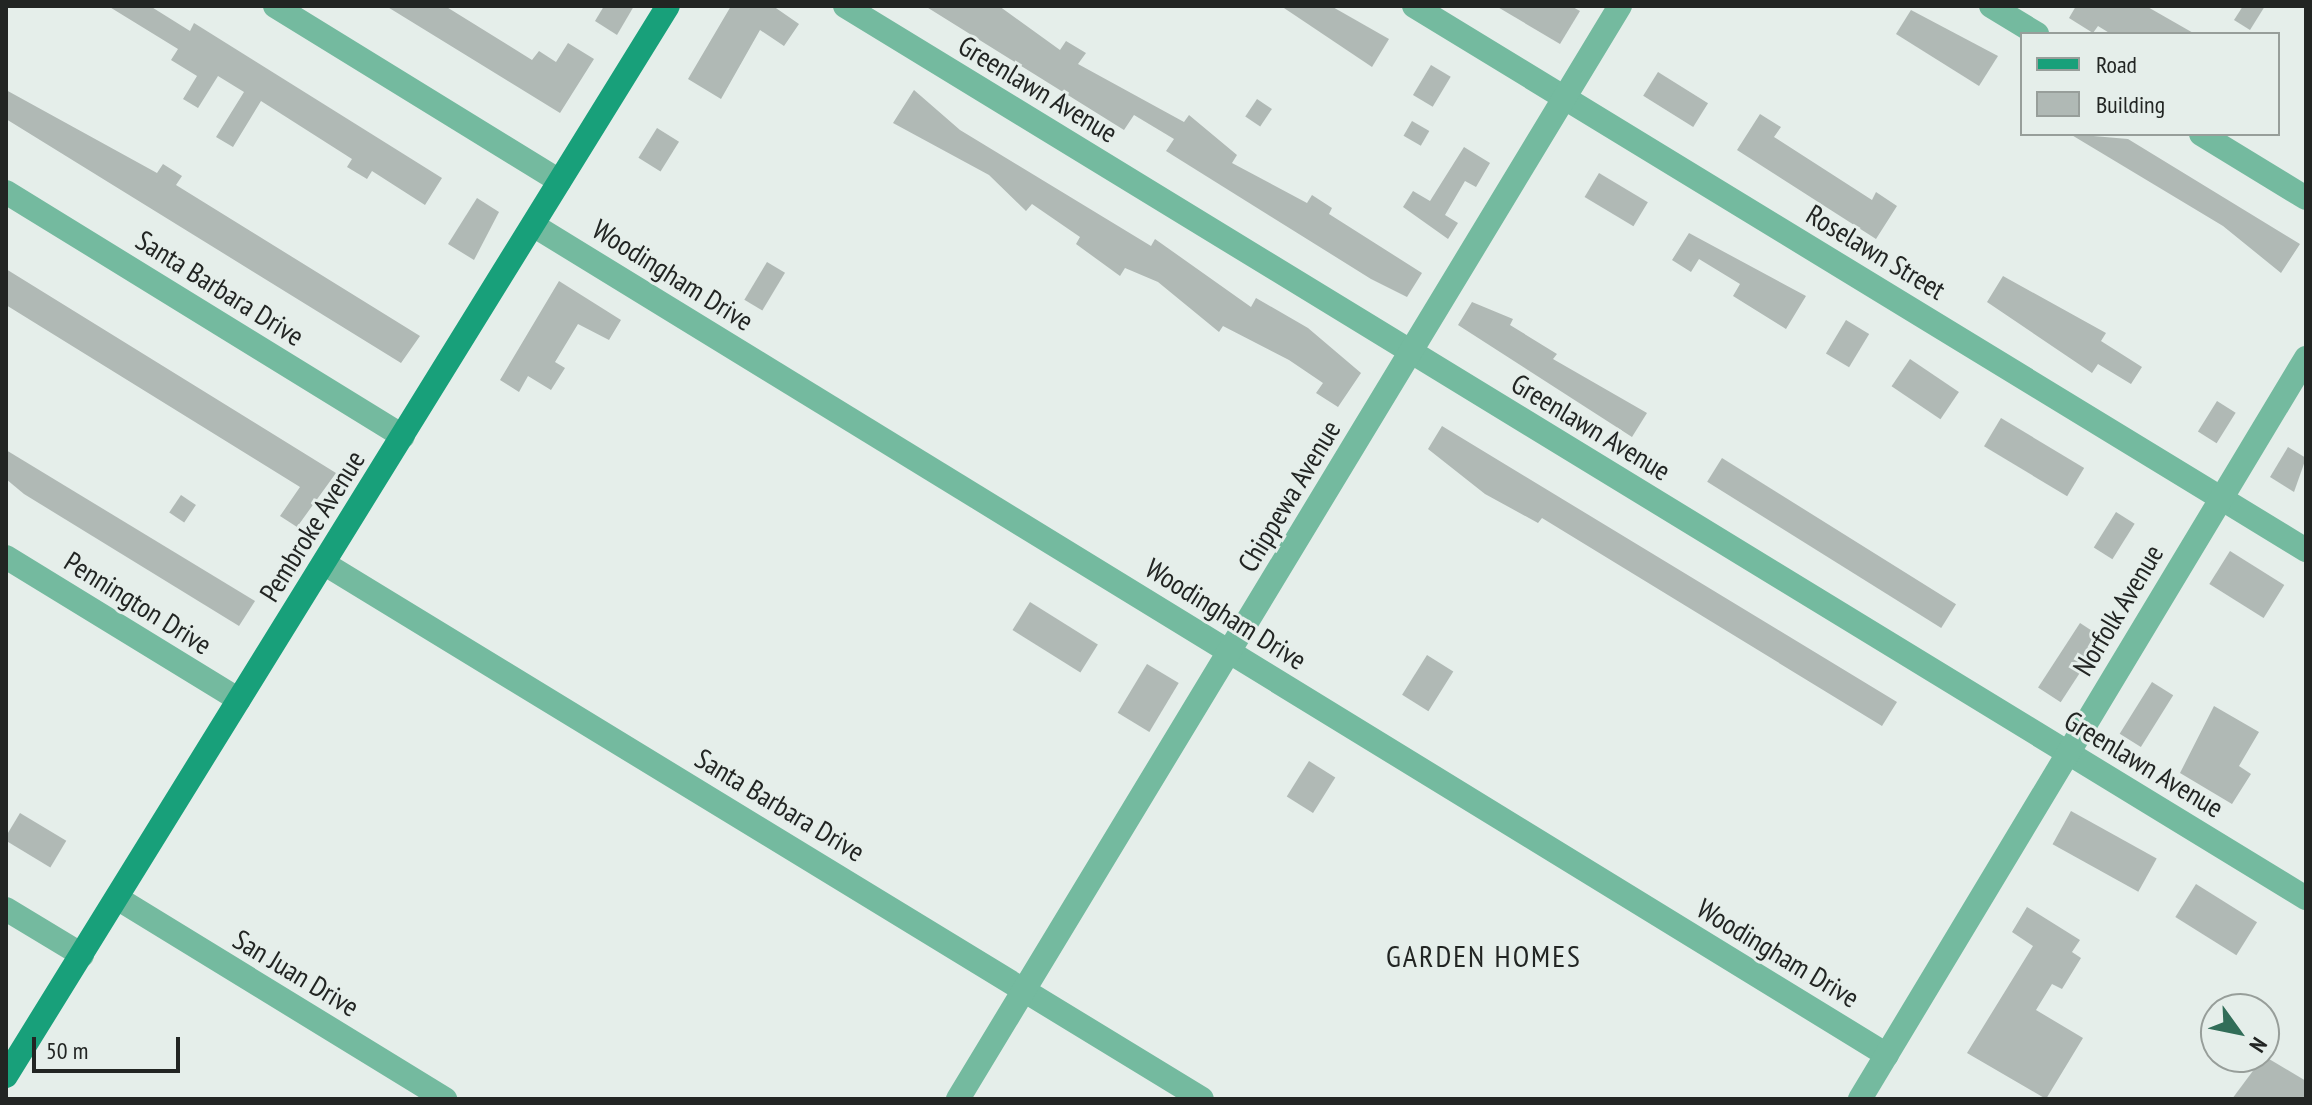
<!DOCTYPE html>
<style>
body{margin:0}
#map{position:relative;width:2312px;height:1105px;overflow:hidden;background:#e5eeea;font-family:"PT Sans Narrow",sans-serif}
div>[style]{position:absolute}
.building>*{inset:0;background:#b0b9b5;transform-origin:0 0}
.street>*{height:24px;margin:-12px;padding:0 12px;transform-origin:12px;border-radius:12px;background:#74ba9f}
.secondary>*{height:24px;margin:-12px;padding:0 12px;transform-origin:12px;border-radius:12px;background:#18a07a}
span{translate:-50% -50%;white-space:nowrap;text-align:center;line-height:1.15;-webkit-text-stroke:6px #e5eeea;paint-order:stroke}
.street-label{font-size:28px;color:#222523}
.neighbourhood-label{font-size:30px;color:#222523;letter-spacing:2px}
.frame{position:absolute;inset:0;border:8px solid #222523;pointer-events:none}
.legend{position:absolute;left:2020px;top:32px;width:260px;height:104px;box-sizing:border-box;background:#e5eeea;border:2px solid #979e9a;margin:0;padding:10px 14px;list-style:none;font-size:24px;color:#222523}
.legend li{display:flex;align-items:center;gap:16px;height:40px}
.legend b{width:40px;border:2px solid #979e9a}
.north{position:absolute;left:2200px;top:993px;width:80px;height:80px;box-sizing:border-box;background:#e5eeea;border:2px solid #979e9a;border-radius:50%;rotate:123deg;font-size:22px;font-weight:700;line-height:32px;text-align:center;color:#222523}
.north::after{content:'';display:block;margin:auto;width:28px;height:36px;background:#316d58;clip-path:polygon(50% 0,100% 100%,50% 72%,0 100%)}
.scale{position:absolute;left:32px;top:1037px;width:148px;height:36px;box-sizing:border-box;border:4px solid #222523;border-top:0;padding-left:10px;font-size:24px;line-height:28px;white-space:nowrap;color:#222523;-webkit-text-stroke:6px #e5eeea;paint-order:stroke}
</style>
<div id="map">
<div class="building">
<div style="clip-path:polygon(108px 6px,150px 6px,190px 31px,194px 23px,442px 178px,425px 205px,372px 171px,367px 179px,347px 167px,352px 159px,261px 101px,233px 147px,216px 137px,244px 92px,218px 76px,198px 108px,183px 99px,197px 76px,171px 60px,178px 49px)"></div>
<div style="clip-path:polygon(386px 6px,445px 6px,532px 60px,539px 51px,556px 62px,568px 43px,594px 59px,560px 113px)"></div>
<div style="clip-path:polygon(604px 6px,634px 6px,617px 35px,595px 21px)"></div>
<div style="clip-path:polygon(731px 6px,773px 6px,799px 24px,784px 46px,760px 30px,721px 99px,688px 79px)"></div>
<div style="clip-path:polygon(925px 6px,999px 6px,1060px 50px,1066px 41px,1086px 53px,1078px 64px,1184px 122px,1189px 115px,1237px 155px,1232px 163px,1307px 203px,1312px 195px,1332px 208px,1329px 214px,1422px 273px,1407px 297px,1371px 279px,1166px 151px,1174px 139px,1134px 115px,1124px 130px)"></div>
<div style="clip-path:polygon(1281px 6px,1331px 6px,1389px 39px,1372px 67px)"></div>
<div style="clip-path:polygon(1496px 6px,1571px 6px,1580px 11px,1560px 44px)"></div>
<div style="clip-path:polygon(2076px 6px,2146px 6px,2195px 34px,2111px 34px,2098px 26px,2093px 33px,2069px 18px)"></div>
<div style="clip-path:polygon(2243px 6px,2265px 6px,2250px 30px,2234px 20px)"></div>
<div style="clip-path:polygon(1911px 10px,1998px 56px,1979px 86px,1896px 34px)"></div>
<div style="left:1431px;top:65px;width:23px;height:35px;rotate:31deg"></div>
<div style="left:1658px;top:72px;width:59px;height:28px;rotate:32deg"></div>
<div style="clip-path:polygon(6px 90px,157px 173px,163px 164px,182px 176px,176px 185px,420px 336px,401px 363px,6px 119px)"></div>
<div style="clip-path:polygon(914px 90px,960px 130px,1151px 246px,1155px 239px,1251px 307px,1256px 298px,1308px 328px,1361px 373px,1338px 407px,1316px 393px,1323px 383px,1289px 360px,1223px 326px,1219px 332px,1158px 282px,1125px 268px,1120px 276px,1076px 244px,1080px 237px,1032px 204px,1026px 211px,989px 175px,893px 123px)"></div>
<div style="left:1257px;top:99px;width:18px;height:21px;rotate:34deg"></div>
<div style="clip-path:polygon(1760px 114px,1781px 127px,1774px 137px,1872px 200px,1876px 192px,1897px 206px,1876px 239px,1737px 150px)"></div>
<div style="left:1412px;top:121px;width:20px;height:17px;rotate:30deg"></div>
<div style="left:657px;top:128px;width:26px;height:35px;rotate:32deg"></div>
<div style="clip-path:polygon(2070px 134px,2128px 139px,2300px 244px,2281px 273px,2223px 226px)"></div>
<div style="clip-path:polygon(1464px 147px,1490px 163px,1476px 187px,1465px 181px,1445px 215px,1458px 223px,1448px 239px,1403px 207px,1413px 191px,1430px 201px)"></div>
<div style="left:1599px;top:173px;width:57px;height:28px;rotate:31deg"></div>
<div style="clip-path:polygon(477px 198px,499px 212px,474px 260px,448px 244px)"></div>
<div style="clip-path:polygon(1689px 233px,1806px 296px,1786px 329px,1733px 296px,1740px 284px,1699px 259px,1691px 272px,1672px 260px)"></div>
<div style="left:767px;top:262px;width:21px;height:44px;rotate:31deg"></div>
<div style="clip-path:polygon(6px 269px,336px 473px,297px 527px,280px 516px,300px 487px,6px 305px)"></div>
<div style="clip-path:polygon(2003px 276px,2106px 333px,2101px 341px,2142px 367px,2131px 384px,2098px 364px,2092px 373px,1987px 302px)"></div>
<div style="clip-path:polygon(559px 281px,621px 320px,609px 340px,578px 324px,555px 362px,565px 368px,551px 390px,528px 376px,519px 392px,500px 380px)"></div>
<div style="clip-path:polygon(1472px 302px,1513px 319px,1510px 325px,1557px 354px,1553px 359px,1647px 413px,1632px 437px,1458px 325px)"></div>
<div style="left:1846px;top:320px;width:27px;height:39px;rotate:31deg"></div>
<div style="left:1910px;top:359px;width:59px;height:33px;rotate:34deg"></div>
<div style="left:2217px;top:401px;width:22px;height:36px;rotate:32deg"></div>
<div style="left:2001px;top:418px;width:97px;height:33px;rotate:31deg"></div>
<div style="clip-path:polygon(1442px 426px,1897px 702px,1882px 726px,1542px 518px,1538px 523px,1485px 494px,1428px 449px)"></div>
<div style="clip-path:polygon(2288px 447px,2306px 458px,2294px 492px,2270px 477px)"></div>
<div style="clip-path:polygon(6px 450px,255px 601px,239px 626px,24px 494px,6px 479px)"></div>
<div style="left:1722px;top:458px;width:276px;height:28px;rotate:32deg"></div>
<div style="left:181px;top:495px;width:18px;height:21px;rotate:34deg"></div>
<div style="left:2116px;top:512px;width:22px;height:42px;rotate:32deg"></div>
<div style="left:2230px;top:551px;width:64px;height:39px;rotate:32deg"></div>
<div style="left:1030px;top:602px;width:80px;height:33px;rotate:32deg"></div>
<div style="left:2080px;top:623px;width:27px;height:77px;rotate:33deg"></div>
<div style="left:1427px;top:655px;width:31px;height:47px;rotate:32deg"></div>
<div style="left:1147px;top:664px;width:37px;height:57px;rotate:31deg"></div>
<div style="left:2152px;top:682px;width:25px;height:61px;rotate:32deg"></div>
<div style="clip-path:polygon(2214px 706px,2259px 732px,2239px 766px,2251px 774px,2232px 804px,2180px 773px)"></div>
<div style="left:1309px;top:761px;width:31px;height:42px;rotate:32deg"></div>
<div style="left:2071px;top:811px;width:98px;height:38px;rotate:29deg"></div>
<div style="left:20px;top:813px;width:54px;height:31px;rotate:31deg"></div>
<div style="left:2196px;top:884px;width:72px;height:39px;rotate:32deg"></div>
<div style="clip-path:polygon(2027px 907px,2080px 940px,2072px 952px,2081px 958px,2062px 989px,2052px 984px,2036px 1010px,2083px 1038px,2046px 1099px,1967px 1053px,2033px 946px,2012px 932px)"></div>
<div style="clip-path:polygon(2264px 1056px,2306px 1081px,2306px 1099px,2232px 1099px)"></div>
</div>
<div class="street">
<div style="left:275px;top:6px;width:334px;rotate:31.6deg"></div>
<div style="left:845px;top:6px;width:1712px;rotate:31.41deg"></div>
<div style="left:1414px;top:6px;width:1045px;rotate:31.38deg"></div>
<div style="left:1991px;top:6px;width:54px;rotate:31.3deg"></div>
<div style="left:2201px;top:134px;width:123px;rotate:31.4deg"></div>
<div style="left:6px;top:192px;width:466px;rotate:31.6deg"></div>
<div style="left:533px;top:225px;width:1588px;rotate:31.51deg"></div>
<div style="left:6px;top:557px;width:273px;rotate:31.5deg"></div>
<div style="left:325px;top:564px;width:1027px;rotate:31.38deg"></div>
<div style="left:117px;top:898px;width:385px;rotate:31.5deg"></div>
<div style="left:6px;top:909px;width:89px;rotate:31.2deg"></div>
<div style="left:958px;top:1099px;width:1278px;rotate:-58.8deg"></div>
<div style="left:1860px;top:1099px;width:865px;rotate:-58.96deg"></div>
</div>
<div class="secondary">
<div style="left:6px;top:1076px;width:1258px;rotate:-58.26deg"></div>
</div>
<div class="street-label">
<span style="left:1038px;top:89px;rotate:31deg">Greenlawn Avenue</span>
<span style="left:1876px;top:252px;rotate:31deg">Roselawn Street</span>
<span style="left:673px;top:275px;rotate:32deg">Woodingham Drive</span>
<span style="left:220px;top:288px;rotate:32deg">Santa Barbara Drive</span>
<span style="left:1591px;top:427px;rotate:31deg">Greenlawn Avenue</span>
<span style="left:1289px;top:496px;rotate:-59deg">Chippewa Avenue</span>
<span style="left:312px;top:526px;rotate:-58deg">Pembroke Avenue</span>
<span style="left:138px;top:603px;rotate:32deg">Pennington Drive</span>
<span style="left:2118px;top:610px;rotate:-59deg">Norfolk Avenue</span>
<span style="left:1226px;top:614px;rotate:32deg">Woodingham Drive</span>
<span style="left:2144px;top:764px;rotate:31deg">Greenlawn Avenue</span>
<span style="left:780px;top:805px;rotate:31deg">Santa Barbara Drive</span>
<span style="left:1778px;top:953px;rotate:31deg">Woodingham Drive</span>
<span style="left:296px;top:973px;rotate:31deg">San Juan Drive</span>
</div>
<div class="neighbourhood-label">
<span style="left:1484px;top:956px">GARDEN HOMES</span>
</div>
<div class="frame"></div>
<ul class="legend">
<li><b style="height:10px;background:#18a07a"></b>Road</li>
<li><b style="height:22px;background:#b0b9b5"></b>Building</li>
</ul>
<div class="north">N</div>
<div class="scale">50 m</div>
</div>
